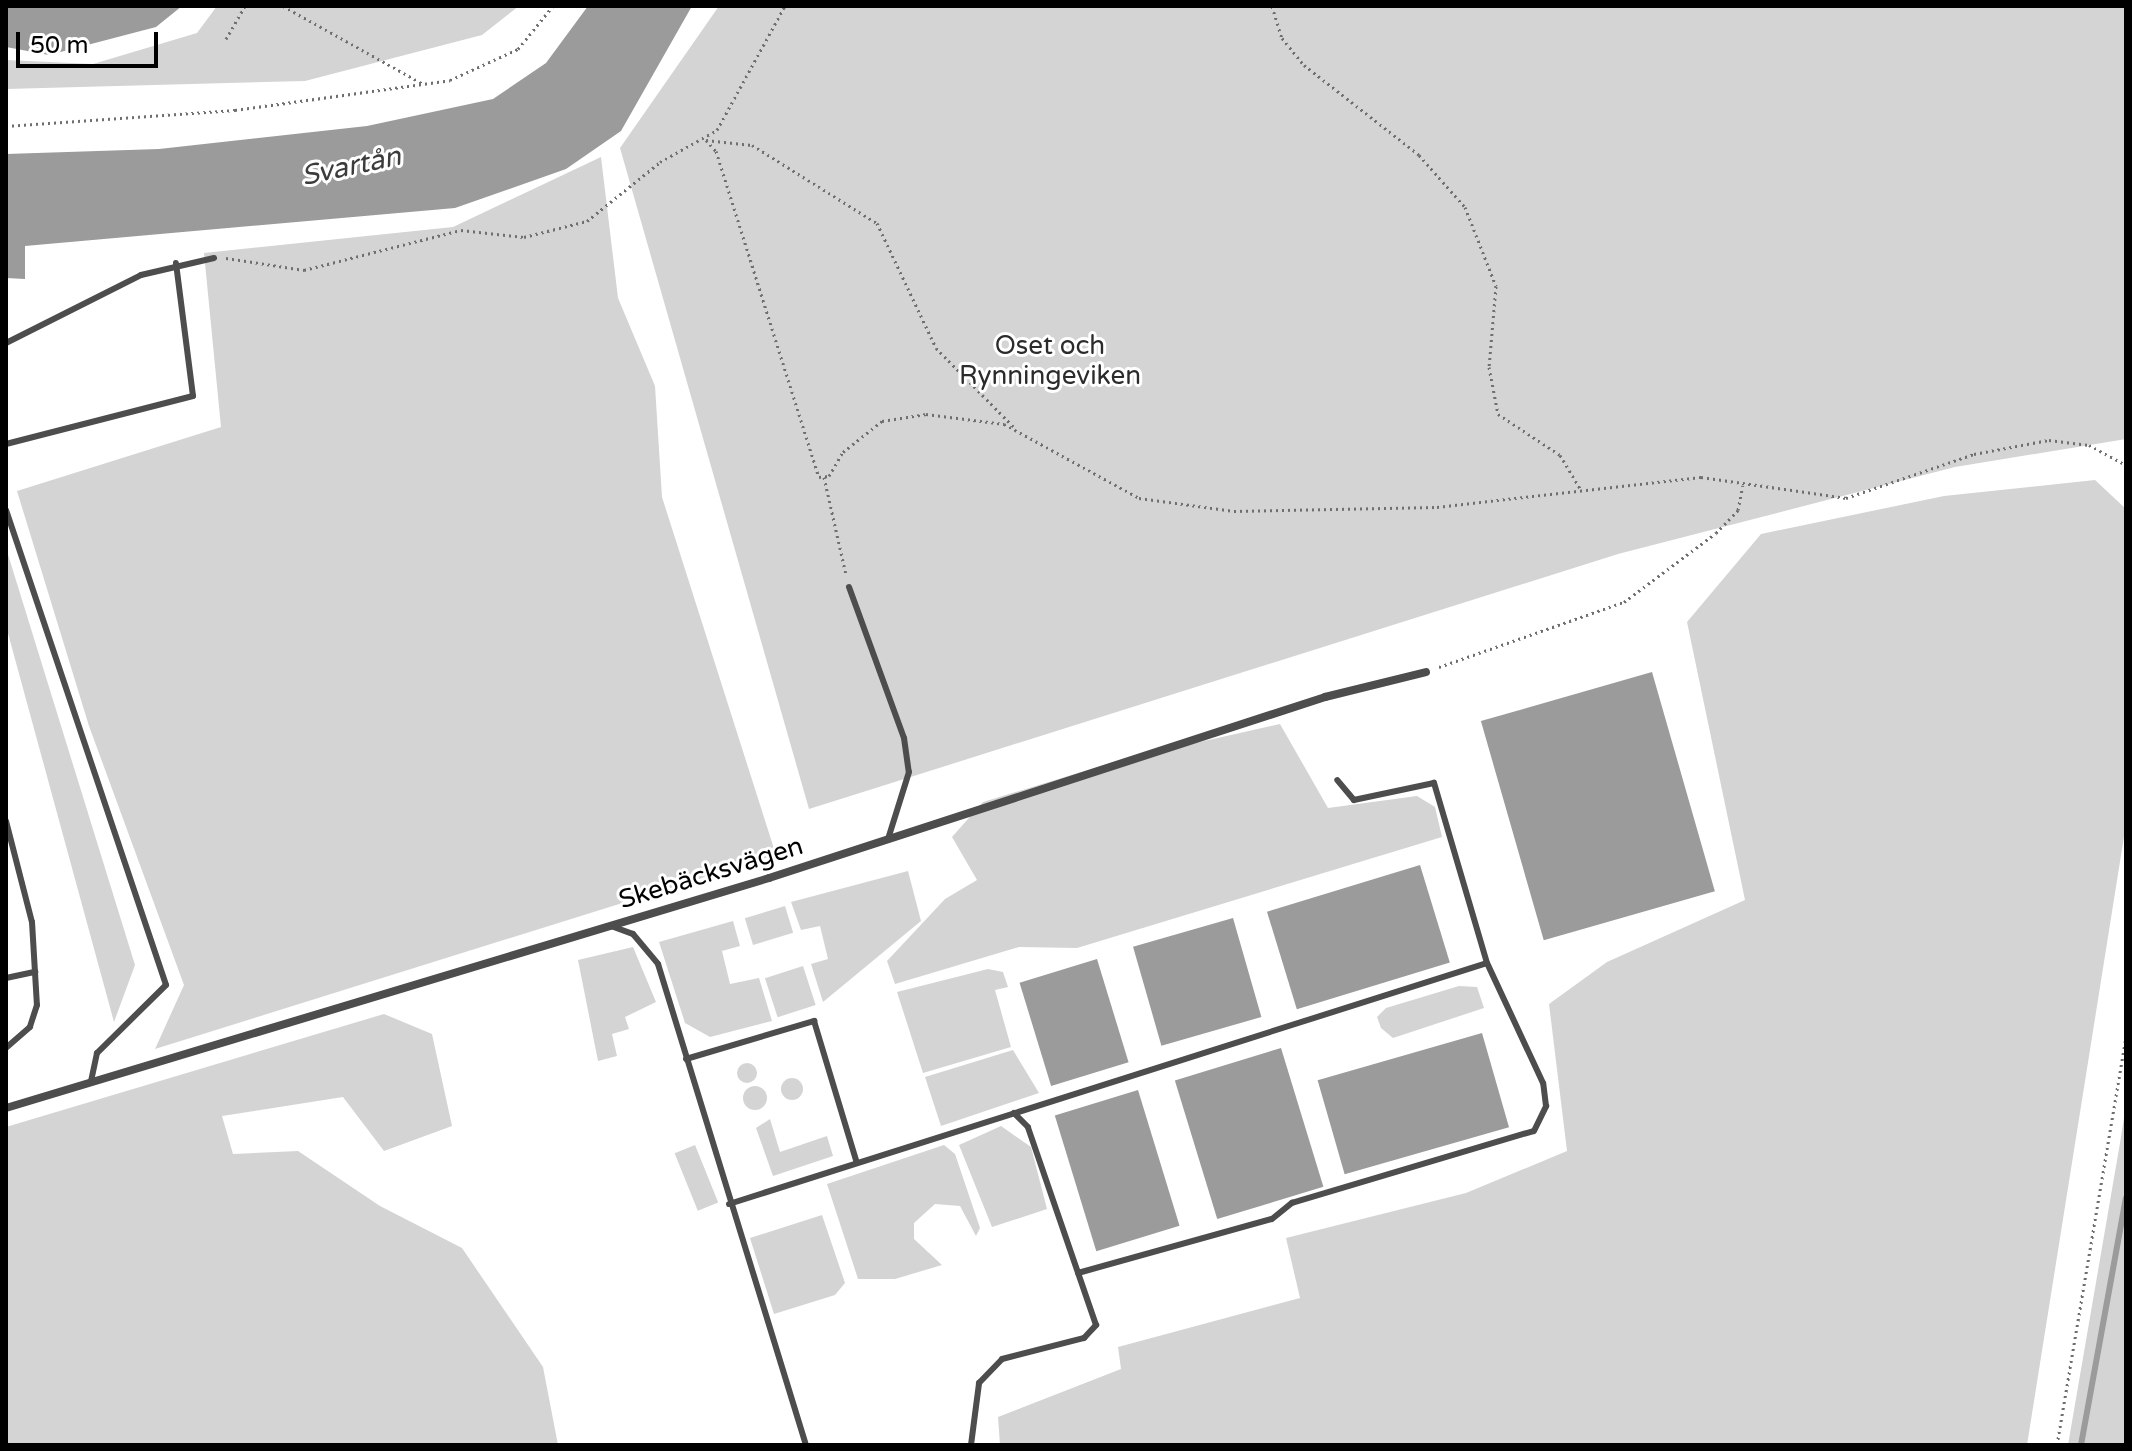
<!DOCTYPE html>
<meta charset="utf-8">
<style>
body{margin:0}
#map{position:relative;width:2132px;height:1451px;overflow:hidden;background:#fff;font-family:"Varela Round",sans-serif}
div>[style]{position:absolute}
.green>*{inset:0;background:#d4d4d4;transform-origin:0 0}
.round{border-radius:50%}
.water>*{inset:0;background:#9b9b9b;transform-origin:0 0}
.stream>*{height:6px;margin:-3px;padding:0 3px;transform-origin:3px;border-radius:3px;background:#9b9b9b}
.path>*{height:3px;margin-top:-1.5px;transform-origin:0;background:repeating-linear-gradient(90deg,#6f6f6f 0 2px,transparent 0 6px)}
.lane>*{height:6px;margin:-3px;padding:0 3px;transform-origin:3px;border-radius:3px;background:#4d4d4d}
.street>*{height:8px;margin:-4px;padding:0 4px;transform-origin:4px;border-radius:4px;background:#4d4d4d}
span{translate:-50% -50%;white-space:nowrap;text-align:center;line-height:1.15;-webkit-text-stroke:6px #fff;paint-order:stroke}
.park-label{font-size:26px;color:#2b2b2b}
.street-label{font-size:26px;color:#000}
.water-label{font-size:28px;color:#3c3c3c;font-style:italic}
.frame{position:absolute;inset:0;border:8px solid #000;pointer-events:none}
.scale{position:absolute;left:16px;top:32px;width:142px;height:36px;box-sizing:border-box;border:4px solid #000;border-top:0;padding-left:10px;font-size:24px;line-height:28px;white-space:nowrap;color:#000;-webkit-text-stroke:6px #fff;paint-order:stroke}
</style>
<div id="map">
<div class="green">
<div style="clip-path:polygon(217px 6px,519px 6px,482px 35px,305px 81px,6px 89px,6px 60px,93px 64px,197px 33px)"></div>
<div style="clip-path:polygon(719px 6px,2126px 6px,2126px 439px,1955px 467px,1618px 554px,809px 809px,620px 148px)"></div>
<div style="clip-path:polygon(601px 157px,618px 298px,655px 386px,662px 497px,776px 855px,155px 1049px,184px 985px,89px 726px,17px 491px,221px 427px,204px 253px,453px 227px)"></div>
<div style="clip-path:polygon(2095px 480px,2126px 509px,2126px 824px,2027px 1445px,1000px 1445px,998px 1417px,1121px 1369px,1118px 1347px,1300px 1298px,1286px 1238px,1466px 1193px,1567px 1151px,1549px 1004px,1607px 962px,1745px 900px,1687px 622px,1761px 534px,1944px 496px)"></div>
<div style="clip-path:polygon(6px 548px,135px 965px,114px 1022px,6px 626px)"></div>
<div style="clip-path:polygon(1280px 724px,1328px 808px,1417px 796px,1435px 807px,1442px 837px,1077px 948px,1019px 947px,895px 984px,887px 961px,945px 899px,977px 880px,952px 837px,983px 802px,1120px 760px)"></div>
<div style="clip-path:polygon(908px 871px,921px 921px,823px 1002px,811px 964px,828px 959px,820px 926px,801px 930px,791px 902px)"></div>
<div style="left:785px;top:906px;width:28px;height:42px;rotate:73deg"></div>
<div style="clip-path:polygon(733px 921px,740px 946px,722px 951px,730px 984px,759px 978px,772px 1021px,710px 1037px,685px 1023px,659px 942px)"></div>
<div style="clip-path:polygon(633px 947px,656px 1002px,625px 1017px,629px 1029px,612px 1034px,617px 1056px,598px 1061px,578px 960px)"></div>
<div style="left:803px;top:966px;width:41px;height:40px;rotate:72deg"></div>
<div style="clip-path:polygon(988px 969px,1003px 972px,1008px 987px,995px 990px,1011px 1047px,923px 1073px,897px 992px)"></div>
<div style="clip-path:polygon(1459px 986px,1477px 987px,1484px 1008px,1393px 1038px,1381px 1028px,1377px 1017px,1386px 1008px)"></div>
<div style="clip-path:polygon(384px 1014px,432px 1034px,452px 1126px,384px 1151px,343px 1097px,222px 1116px,233px 1154px,298px 1151px,380px 1206px,462px 1248px,543px 1367px,558px 1445px,6px 1445px,6px 1127px)"></div>
<div style="clip-path:polygon(1013px 1050px,1039px 1093px,941px 1126px,925px 1077px)"></div>
<div class="round" style="left:737px;top:1063px;width:20px;height:20px"></div>
<div class="round" style="left:781px;top:1078px;width:22px;height:22px"></div>
<div class="round" style="left:743px;top:1086px;width:24px;height:24px"></div>
<div style="clip-path:polygon(2126px 1105px,2126px 1445px,2068px 1445px,2120px 1143px)"></div>
<div style="clip-path:polygon(770px 1119px,780px 1152px,827px 1136px,833px 1156px,773px 1176px,756px 1128px)"></div>
<div style="clip-path:polygon(1001px 1126px,1031px 1147px,1047px 1209px,992px 1227px,959px 1145px)"></div>
<div style="left:695px;top:1145px;width:62px;height:22px;rotate:68deg"></div>
<div style="clip-path:polygon(944px 1145px,955px 1154px,980px 1228px,976px 1236px,960px 1206px,935px 1204px,914px 1223px,914px 1239px,942px 1265px,895px 1279px,858px 1279px,827px 1184px)"></div>
<div style="clip-path:polygon(822px 1215px,845px 1283px,835px 1295px,774px 1314px,750px 1238px)"></div>
</div>
<div class="water">
<div style="clip-path:polygon(6px 6px,182px 6px,156px 27px,49px 55px,6px 47px)"></div>
<div style="clip-path:polygon(588px 6px,692px 6px,621px 131px,566px 169px,455px 208px,25px 246px,25px 279px,6px 278px,6px 154px,159px 149px,367px 126px,493px 99px,546px 63px)"></div>
<div style="left:1652px;top:672px;width:228px;height:178px;rotate:74deg"></div>
<div style="left:1420px;top:865px;width:102px;height:160px;rotate:73deg"></div>
<div style="left:1233px;top:918px;width:103px;height:104px;rotate:74deg"></div>
<div style="left:1097px;top:959px;width:108px;height:81px;rotate:73deg"></div>
<div style="left:1482px;top:1033px;width:98px;height:171px;rotate:74deg"></div>
<div style="left:1281px;top:1048px;width:145px;height:111px;rotate:73deg"></div>
<div style="left:1138px;top:1090px;width:142px;height:87px;rotate:73deg"></div>
</div>
<div class="stream">
<div style="left:2081px;top:1445px;width:251px;rotate:-79.7deg"></div>
</div>
<div class="path">
<div style="left:283px;top:6px;width:160px;rotate:29.1deg"></div>
<div style="left:1272px;top:6px;width:34px;rotate:73deg"></div>
<div style="left:1282px;top:38px;width:35px;rotate:51deg"></div>
<div style="left:1304px;top:65px;width:146px;rotate:38deg"></div>
<div style="left:1419px;top:155px;width:69px;rotate:48.5deg"></div>
<div style="left:1465px;top:207px;width:85px;rotate:68.6deg"></div>
<div style="left:1496px;top:286px;width:81px;rotate:94.9deg"></div>
<div style="left:1489px;top:367px;width:48px;rotate:79.2deg"></div>
<div style="left:1498px;top:414px;width:74px;rotate:33.5deg"></div>
<div style="left:1560px;top:455px;width:39px;rotate:59deg"></div>
<div style="left:226px;top:39px;width:38px;rotate:-60deg"></div>
<div style="left:6px;top:126px;width:230px;rotate:-4deg"></div>
<div style="left:235px;top:110px;width:217px;rotate:-7.9deg"></div>
<div style="left:450px;top:80px;width:75px;rotate:-24.5deg"></div>
<div style="left:518px;top:49px;width:55px;rotate:-50.9deg"></div>
<div style="left:706px;top:140px;width:15px;rotate:48deg"></div>
<div style="left:716px;top:151px;width:342px;rotate:72.5deg"></div>
<div style="left:819px;top:477px;width:10px;rotate:-6deg"></div>
<div style="left:829px;top:476px;width:28px;rotate:-60deg"></div>
<div style="left:843px;top:452px;width:50px;rotate:-38.5deg"></div>
<div style="left:882px;top:421px;width:45px;rotate:-9deg"></div>
<div style="left:926px;top:414px;width:79px;rotate:7.3deg"></div>
<div style="left:1004px;top:424px;width:154px;rotate:28.7deg"></div>
<div style="left:1139px;top:498px;width:96px;rotate:7.8deg"></div>
<div style="left:1234px;top:511px;width:203px;rotate:-1.1deg"></div>
<div style="left:1437px;top:507px;width:266px;rotate:-6.5deg"></div>
<div style="left:1701px;top:477px;width:147px;rotate:8.2deg"></div>
<div style="left:1846px;top:498px;width:135px;rotate:-19deg"></div>
<div style="left:1974px;top:454px;width:76px;rotate:-10.6deg"></div>
<div style="left:2049px;top:440px;width:40px;rotate:7.1deg"></div>
<div style="left:2089px;top:445px;width:42px;rotate:28.4deg"></div>
<div style="left:706px;top:140px;width:46px;rotate:6.2deg"></div>
<div style="left:752px;top:145px;width:147px;rotate:32deg"></div>
<div style="left:877px;top:223px;width:138px;rotate:64.7deg"></div>
<div style="left:936px;top:348px;width:110px;rotate:45.4deg"></div>
<div style="left:226px;top:258px;width:79px;rotate:8.7deg"></div>
<div style="left:304px;top:270px;width:162px;rotate:-14.3deg"></div>
<div style="left:461px;top:230px;width:63px;rotate:6.3deg"></div>
<div style="left:524px;top:237px;width:65px;rotate:-14.3deg"></div>
<div style="left:587px;top:221px;width:94px;rotate:-38.9deg"></div>
<div style="left:660px;top:162px;width:65px;rotate:-29.3deg"></div>
<div style="left:717px;top:130px;width:141px;rotate:-61.3deg"></div>
<div style="left:824px;top:477px;width:100px;rotate:77.3deg"></div>
<div style="left:1439px;top:667px;width:196px;rotate:-19.4deg"></div>
<div style="left:1624px;top:602px;width:115px;rotate:-36.9deg"></div>
<div style="left:1716px;top:533px;width:32px;rotate:-46deg"></div>
<div style="left:1738px;top:510px;width:25px;rotate:-79deg"></div>
<div style="left:2057px;top:1445px;width:416px;rotate:-80.4deg"></div>
</div>
<div class="lane">
<div style="left:6px;top:343px;width:151px;rotate:-26.7deg"></div>
<div style="left:141px;top:275px;width:75px;rotate:-13.1deg"></div>
<div style="left:6px;top:444px;width:193px;rotate:-14.4deg"></div>
<div style="left:193px;top:396px;width:134px;rotate:-97.3deg"></div>
<div style="left:6px;top:510px;width:501px;rotate:71.38deg"></div>
<div style="left:166px;top:985px;width:97px;rotate:135.4deg"></div>
<div style="left:97px;top:1053px;width:30px;rotate:102deg"></div>
<div style="left:849px;top:587px;width:161px;rotate:70deg"></div>
<div style="left:904px;top:738px;width:34px;rotate:82deg"></div>
<div style="left:909px;top:772px;width:70px;rotate:107.4deg"></div>
<div style="left:6px;top:821px;width:104px;rotate:75.6deg"></div>
<div style="left:32px;top:922px;width:83px;rotate:86.6deg"></div>
<div style="left:37px;top:1005px;width:23px;rotate:108deg"></div>
<div style="left:30px;top:1027px;width:32px;rotate:139deg"></div>
<div style="left:611px;top:926px;width:23px;rotate:20deg"></div>
<div style="left:633px;top:934px;width:39px;rotate:50deg"></div>
<div style="left:658px;top:964px;width:503px;rotate:72.9deg"></div>
<div style="left:6px;top:978px;width:30px;rotate:-12deg"></div>
<div style="left:686px;top:1059px;width:134px;rotate:-16.5deg"></div>
<div style="left:814px;top:1021px;width:148px;rotate:73.2deg"></div>
<div style="left:729px;top:1204px;width:795px;rotate:-17.64deg"></div>
<div style="left:1078px;top:1273px;width:201px;rotate:-15.6deg"></div>
<div style="left:1272px;top:1219px;width:26px;rotate:-39deg"></div>
<div style="left:1292px;top:1203px;width:252px;rotate:-16.6deg"></div>
<div style="left:1534px;top:1131px;width:28px;rotate:-64deg"></div>
<div style="left:1546px;top:1106px;width:23px;rotate:-97deg"></div>
<div style="left:1543px;top:1083px;width:132px;rotate:-115deg"></div>
<div style="left:1487px;top:963px;width:188px;rotate:-106.4deg"></div>
<div style="left:1434px;top:783px;width:82px;rotate:168deg"></div>
<div style="left:1354px;top:800px;width:26px;rotate:-130deg"></div>
<div style="left:971px;top:1445px;width:63px;rotate:-82.6deg"></div>
<div style="left:979px;top:1383px;width:33px;rotate:-46deg"></div>
<div style="left:1002px;top:1359px;width:85px;rotate:-14.4deg"></div>
<div style="left:1084px;top:1338px;width:18px;rotate:-47deg"></div>
<div style="left:1096px;top:1325px;width:209px;rotate:-109deg"></div>
<div style="left:1028px;top:1127px;width:20px;rotate:-135deg"></div>
</div>
<div class="street">
<div style="left:6px;top:1108px;width:797px;rotate:-16.77deg"></div>
<div style="left:769px;top:878px;width:585px;rotate:-18.03deg"></div>
<div style="left:1325px;top:697px;width:104px;rotate:-13.9deg"></div>
</div>
<div class="park-label">
<span style="left:1050px;top:361px">Oset och<br>Rynningeviken</span>
</div>
<div class="street-label">
<span style="left:711px;top:873px;rotate:-17deg">Skebäcksvägen</span>
</div>
<div class="water-label">
<span style="left:351px;top:166px;rotate:-12deg">Svartån</span>
</div>
<div class="frame"></div>
<div class="scale">50 m</div>
</div>
